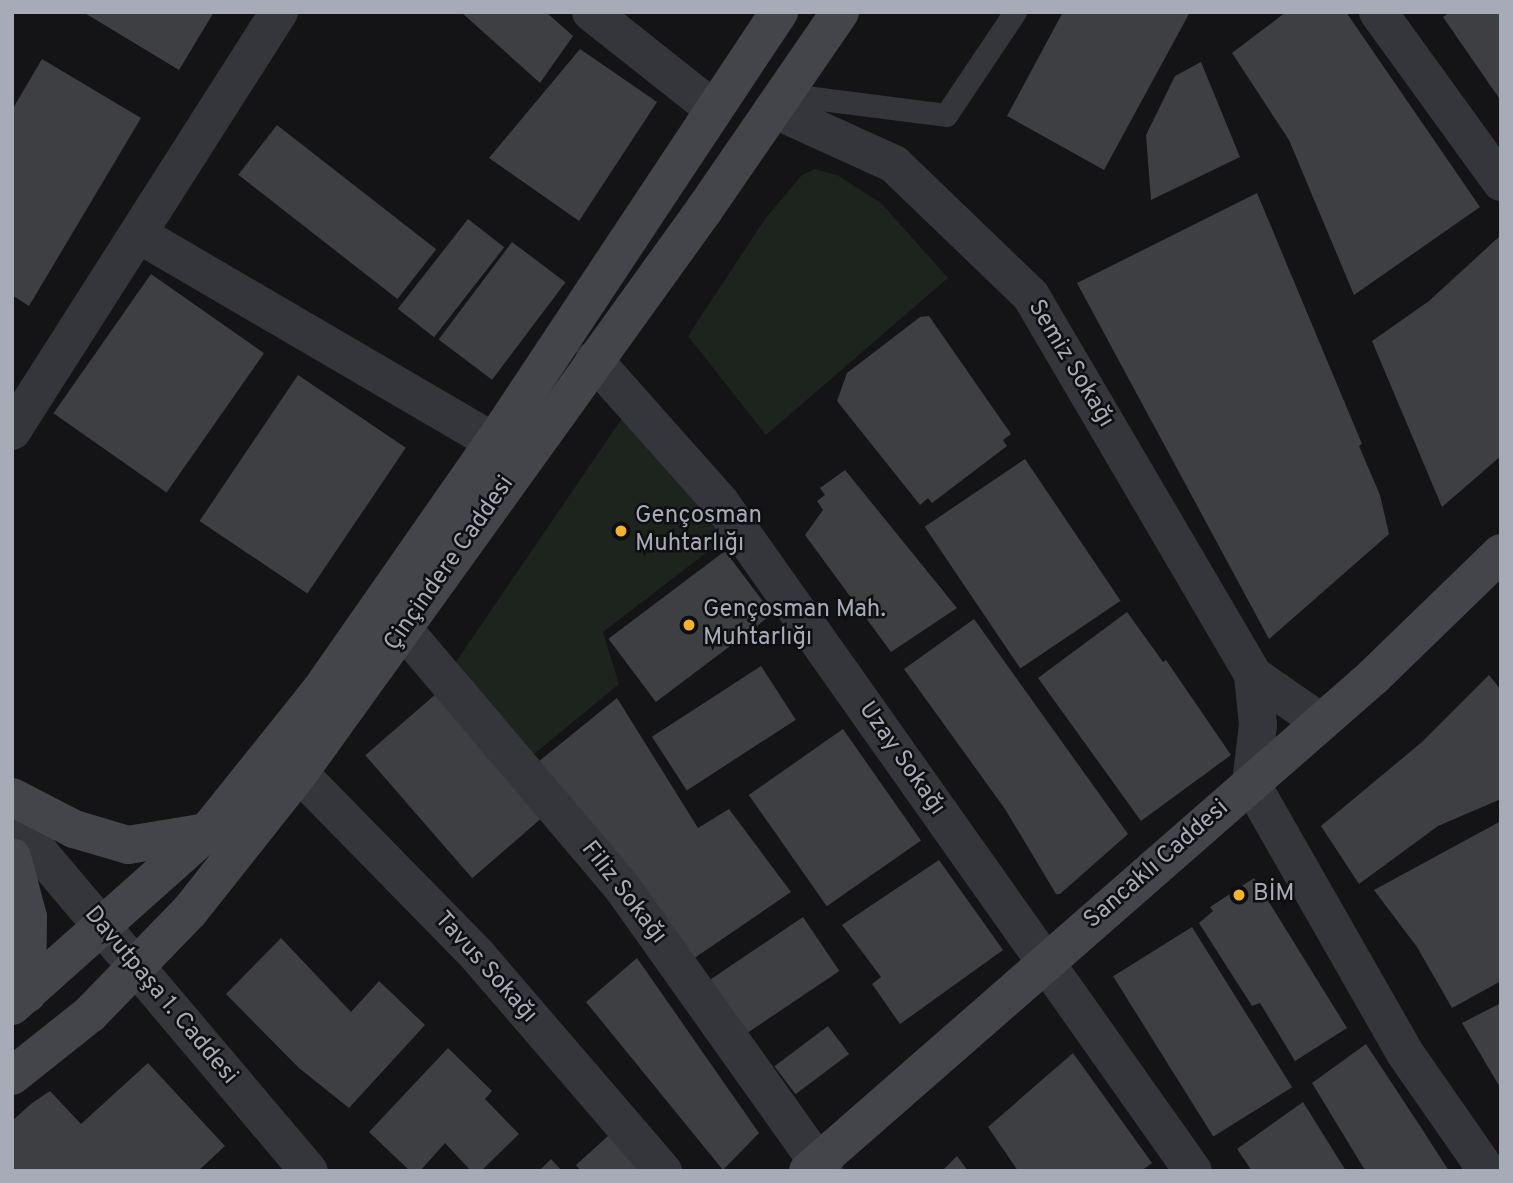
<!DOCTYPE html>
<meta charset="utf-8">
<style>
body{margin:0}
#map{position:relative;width:1513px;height:1183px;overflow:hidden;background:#141416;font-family:Overpass,sans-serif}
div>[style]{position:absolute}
.green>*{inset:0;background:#1c241d}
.building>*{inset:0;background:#3e3f43;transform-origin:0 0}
.lane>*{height:23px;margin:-11.5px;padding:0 11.5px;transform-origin:11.5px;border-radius:11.5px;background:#35363b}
.street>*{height:38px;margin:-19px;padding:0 19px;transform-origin:19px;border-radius:19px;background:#35363b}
.secondary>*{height:38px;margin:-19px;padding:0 19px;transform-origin:19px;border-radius:19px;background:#43454b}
.dots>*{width:19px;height:19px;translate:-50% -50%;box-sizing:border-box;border:4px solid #0f0f11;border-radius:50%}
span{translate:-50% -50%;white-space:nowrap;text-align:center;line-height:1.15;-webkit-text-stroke:5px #0f0f11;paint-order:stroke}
.street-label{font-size:24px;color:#a6abb7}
.poi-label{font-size:24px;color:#a6abb7}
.left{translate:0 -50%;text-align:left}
.frame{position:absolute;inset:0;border:14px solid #a6abb7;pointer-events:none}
</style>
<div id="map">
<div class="green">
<div style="clip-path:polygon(815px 169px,837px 175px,881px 203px,948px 278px,766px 435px,688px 336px,765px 219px,802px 175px)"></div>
<div style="clip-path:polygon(627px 411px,724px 539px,603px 632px,619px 684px,522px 764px,447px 675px)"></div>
</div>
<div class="building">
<div style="clip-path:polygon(83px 12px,214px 12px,179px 70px)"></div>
<div style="clip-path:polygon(461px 12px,546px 12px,573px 36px,540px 83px)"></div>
<div style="clip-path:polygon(1063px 12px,1190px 12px,1104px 170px,1007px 116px)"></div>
<div style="clip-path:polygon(1286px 12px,1346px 12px,1480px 207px,1354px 295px,1289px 140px,1232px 53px)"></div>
<div style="clip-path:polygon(1450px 12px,1501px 12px,1501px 101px,1443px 17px)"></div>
<div style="clip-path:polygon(580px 49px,657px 102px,579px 221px,489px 158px)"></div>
<div style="clip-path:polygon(42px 59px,141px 118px,29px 306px,12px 295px,12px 110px)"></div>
<div style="clip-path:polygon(1201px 62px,1240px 157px,1151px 200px,1146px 135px,1175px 76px)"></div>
<div style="left:277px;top:125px;width:202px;height:63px;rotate:38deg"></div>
<div style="clip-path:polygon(1257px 193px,1362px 444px,1359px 446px,1380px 495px,1389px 534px,1269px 639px,1077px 283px)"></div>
<div style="left:468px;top:219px;width:46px;height:114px;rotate:38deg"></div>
<div style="clip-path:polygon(1501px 235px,1501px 456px,1442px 507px,1372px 341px,1429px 301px)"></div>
<div style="left:512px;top:242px;width:67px;height:122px;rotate:37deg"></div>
<div style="left:151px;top:274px;width:138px;height:170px;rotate:35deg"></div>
<div style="clip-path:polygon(929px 316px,1011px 434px,1003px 440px,1007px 446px,932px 503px,928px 498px,920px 505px,837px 401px,847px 373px,920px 317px)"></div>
<div style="left:298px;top:375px;width:130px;height:176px;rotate:34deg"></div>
<div style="left:1025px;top:459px;width:171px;height:121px;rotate:56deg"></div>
<div style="clip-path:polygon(845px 470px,957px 608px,891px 652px,805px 535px,823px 510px,817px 501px,825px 495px,820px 488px)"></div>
<div style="left:725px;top:551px;width:79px;height:146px;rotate:53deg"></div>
<div style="clip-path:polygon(1127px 612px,1163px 662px,1166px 660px,1231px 755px,1141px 821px,1038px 678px)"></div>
<div style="clip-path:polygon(974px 619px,1128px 834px,1060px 894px,1056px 894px,1005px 809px,904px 669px)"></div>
<div style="left:761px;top:666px;width:64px;height:130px;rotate:57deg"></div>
<div style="clip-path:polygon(1489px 675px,1501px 690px,1501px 799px,1438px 826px,1359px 884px,1321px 826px,1422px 742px)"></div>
<div style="left:437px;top:693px;width:163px;height:95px;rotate:49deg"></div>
<div style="clip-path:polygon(617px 698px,698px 828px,729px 809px,791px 892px,693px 959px,538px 762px)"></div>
<div style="left:843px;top:729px;width:136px;height:115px;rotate:55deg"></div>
<div style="clip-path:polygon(1501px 821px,1501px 981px,1452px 1008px,1417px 947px,1374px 890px)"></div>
<div style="clip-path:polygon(939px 860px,1003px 950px,900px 1024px,872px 984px,881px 977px,842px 925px)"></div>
<div style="clip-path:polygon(1254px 878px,1347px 1028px,1295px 1061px,1260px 1003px,1252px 1006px,1199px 923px,1213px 911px,1210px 907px)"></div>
<div style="left:803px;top:917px;width:65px;height:113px;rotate:56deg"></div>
<div style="left:1192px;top:927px;width:189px;height:93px;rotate:58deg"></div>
<div style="clip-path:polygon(281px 938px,351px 1012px,379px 981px,425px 1025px,349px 1108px,299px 1068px,226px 994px)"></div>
<div style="clip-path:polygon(637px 958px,759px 1133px,723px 1170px,586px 1002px)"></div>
<div style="clip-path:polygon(1501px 1003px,1501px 1089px,1462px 1023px)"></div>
<div style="left:828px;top:1026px;width:35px;height:67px;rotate:53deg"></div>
<div style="clip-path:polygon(1366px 1044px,1422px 1129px,1449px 1171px,1367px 1171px,1363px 1167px,1312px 1083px)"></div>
<div style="clip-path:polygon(448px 1048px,492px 1091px,485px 1099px,519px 1134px,481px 1171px,471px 1171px,445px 1143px,420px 1171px,410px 1171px,369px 1132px)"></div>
<div style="clip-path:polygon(1073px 1053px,1152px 1163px,1141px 1171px,1018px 1171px,988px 1127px)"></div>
<div style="clip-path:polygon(148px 1063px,225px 1146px,198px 1171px,12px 1171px,12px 1121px,32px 1103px,50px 1091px,81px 1124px)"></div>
<div style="clip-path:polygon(1303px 1102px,1346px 1171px,1252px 1171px,1237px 1149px)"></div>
<div style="clip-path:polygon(619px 1126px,658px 1171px,581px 1171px,576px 1165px)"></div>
<div style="clip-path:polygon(957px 1156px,968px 1171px,942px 1171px)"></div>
<div style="clip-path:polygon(551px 1159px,562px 1171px,539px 1171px)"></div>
</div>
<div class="lane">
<div style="left:782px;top:94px;width:165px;rotate:7.3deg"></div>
<div style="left:946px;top:115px;width:124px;rotate:-56.2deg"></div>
</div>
<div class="street">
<div style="left:591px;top:12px;width:154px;rotate:38.4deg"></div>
<div style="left:1378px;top:12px;width:210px;rotate:54.1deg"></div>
<div style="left:773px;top:109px;width:133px;rotate:24.4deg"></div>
<div style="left:894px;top:164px;width:190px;rotate:43.9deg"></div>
<div style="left:1031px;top:296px;width:439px;rotate:59.6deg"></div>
<div style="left:1253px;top:675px;width:50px;rotate:84.3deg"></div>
<div style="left:1258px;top:725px;width:58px;rotate:96.9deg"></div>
<div style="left:1251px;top:783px;width:311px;rotate:60.3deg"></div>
<div style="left:1405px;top:1053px;width:144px;rotate:55.2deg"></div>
<div style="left:138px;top:234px;width:412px;rotate:30.3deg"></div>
<div style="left:594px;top:360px;width:190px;rotate:48.4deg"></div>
<div style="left:720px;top:502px;width:819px;rotate:54.74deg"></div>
<div style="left:12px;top:431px;width:497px;rotate:-57.5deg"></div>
<div style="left:404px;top:630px;width:337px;rotate:49.7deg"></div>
<div style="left:622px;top:887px;width:349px;rotate:54.6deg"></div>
<div style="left:1253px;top:675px;width:83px;rotate:34.7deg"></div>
<div style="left:299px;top:773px;width:256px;rotate:45.6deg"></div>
<div style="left:478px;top:956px;width:284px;rotate:49.3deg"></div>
<div style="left:12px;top:820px;width:460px;rotate:49.8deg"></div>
</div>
<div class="secondary">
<div style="left:12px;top:797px;width:70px;rotate:27.3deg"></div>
<div style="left:74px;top:829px;width:56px;rotate:16.5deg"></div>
<div style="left:128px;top:845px;width:80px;rotate:-9.3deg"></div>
<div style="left:12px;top:857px;width:62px;rotate:75.1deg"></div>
<div style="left:28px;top:917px;width:77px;rotate:90.7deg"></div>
<div style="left:12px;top:1006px;width:261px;rotate:-41.7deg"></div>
<div style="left:207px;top:832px;width:181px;rotate:-51.3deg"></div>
<div style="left:320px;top:691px;width:304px;rotate:-55.1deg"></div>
<div style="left:494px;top:442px;width:516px;rotate:-56.46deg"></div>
<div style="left:12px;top:1076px;width:100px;rotate:-38.5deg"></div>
<div style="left:90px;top:1014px;width:142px;rotate:-45.9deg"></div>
<div style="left:189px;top:912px;width:177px;rotate:-51.6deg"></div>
<div style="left:299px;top:773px;width:694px;rotate:-54.27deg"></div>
<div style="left:704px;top:210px;width:240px;rotate:-55.5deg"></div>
<div style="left:808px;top:1171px;width:751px;rotate:-41.16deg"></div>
<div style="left:1373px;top:677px;width:178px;rotate:-44.1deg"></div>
</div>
<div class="dots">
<div style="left:621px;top:531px;background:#f3b32f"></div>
<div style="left:689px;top:625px;background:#f3b32f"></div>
<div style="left:1239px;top:895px;background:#f3b32f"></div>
</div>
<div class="street-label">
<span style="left:1070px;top:364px;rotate:59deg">Semiz Sokağı</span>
<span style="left:450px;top:564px;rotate:-55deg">Çinçindere Caddesi</span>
<span style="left:901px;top:759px;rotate:55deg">Uzay Sokağı</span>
<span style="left:1157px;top:865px;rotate:-41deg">Sancaklı Caddesi</span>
<span style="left:623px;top:893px;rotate:52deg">Filiz Sokağı</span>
<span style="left:485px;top:968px;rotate:48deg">Tavus Sokağı</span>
<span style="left:160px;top:996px;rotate:50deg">Davutpaşa 1. Caddesi</span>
</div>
<div class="poi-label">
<span class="left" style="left:635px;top:531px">Gençosman<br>Muhtarlığı</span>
<span class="left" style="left:703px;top:625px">Gençosman Mah.<br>Muhtarlığı</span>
<span class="left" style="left:1253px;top:895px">BİM</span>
</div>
<div class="frame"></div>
</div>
